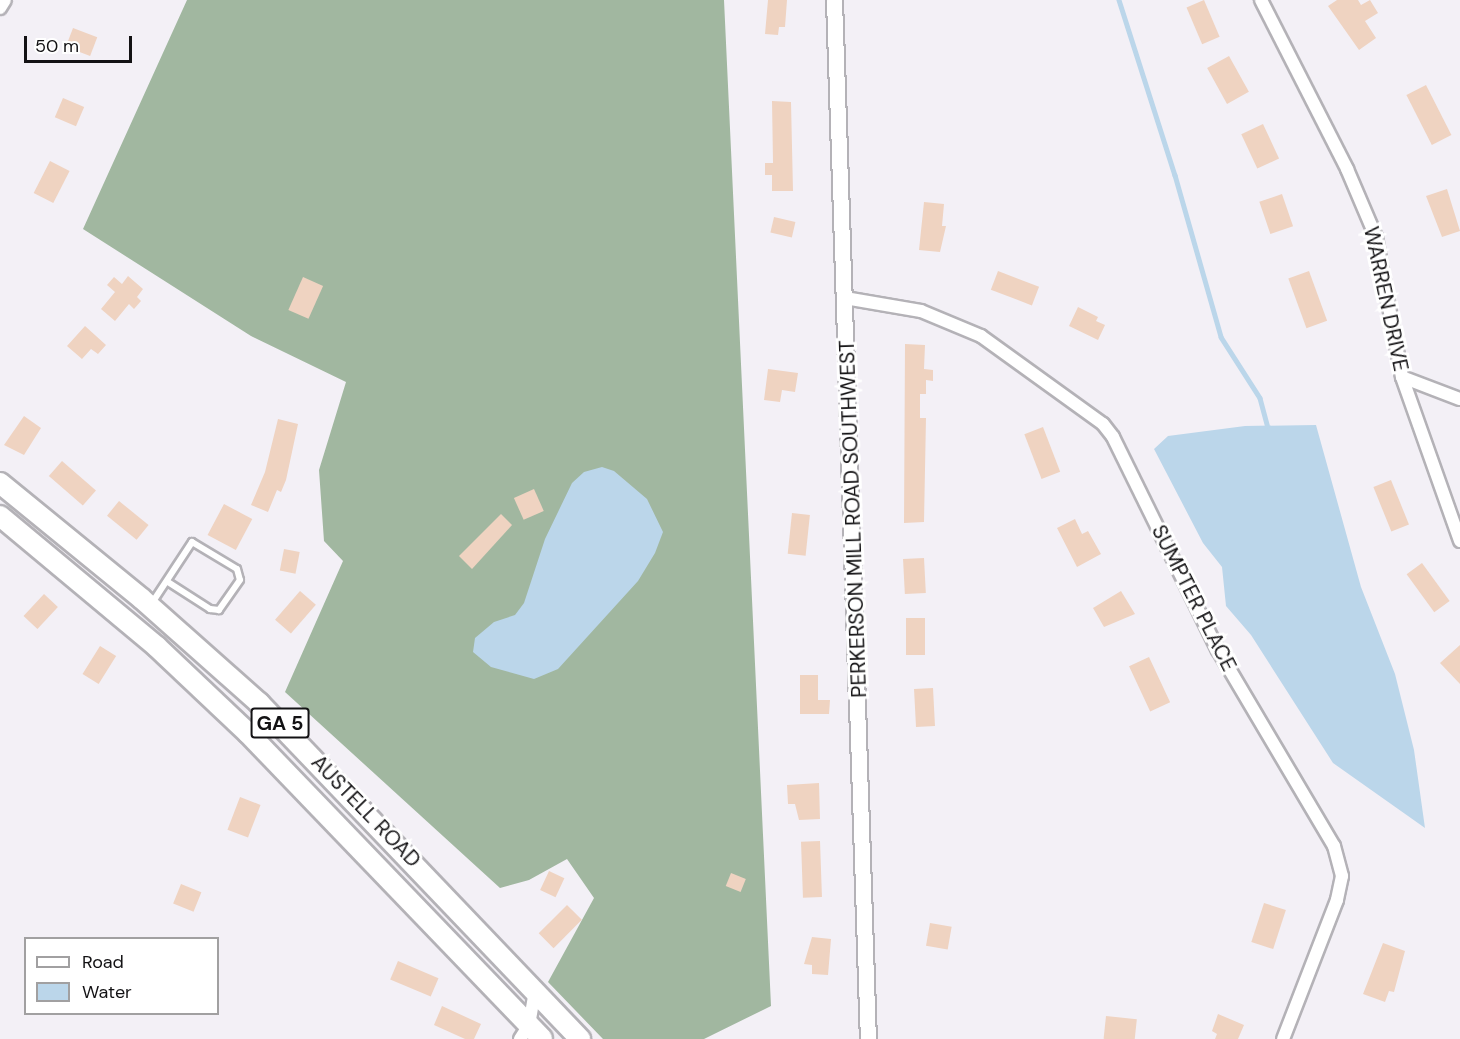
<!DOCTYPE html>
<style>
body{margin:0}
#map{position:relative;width:1460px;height:1039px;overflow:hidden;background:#f3f0f6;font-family:"DM Sans",sans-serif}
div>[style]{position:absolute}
.forest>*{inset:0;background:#a1b7a0}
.water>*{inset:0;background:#bbd6ea}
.stream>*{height:4.5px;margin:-2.25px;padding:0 2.25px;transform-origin:2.25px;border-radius:2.25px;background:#bbd6ea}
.building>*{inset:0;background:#efd3c1;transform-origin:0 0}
.roads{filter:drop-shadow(2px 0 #b4b2b7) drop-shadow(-2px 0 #b4b2b7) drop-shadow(0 2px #b4b2b7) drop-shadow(0 -2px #b4b2b7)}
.service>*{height:6px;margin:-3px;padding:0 3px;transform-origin:3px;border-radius:3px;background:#fff}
.minor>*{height:12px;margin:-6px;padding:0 6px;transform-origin:6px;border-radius:6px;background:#fff}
.tertiary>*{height:15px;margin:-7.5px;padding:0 7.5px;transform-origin:7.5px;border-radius:7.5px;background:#fff}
.primary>*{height:20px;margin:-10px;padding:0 10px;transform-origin:10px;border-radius:10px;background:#fff}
span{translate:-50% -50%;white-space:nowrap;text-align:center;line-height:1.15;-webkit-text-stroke:6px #fff;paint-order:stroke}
.shield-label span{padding:2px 4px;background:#fff;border:2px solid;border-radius:4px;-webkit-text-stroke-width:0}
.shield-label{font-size:20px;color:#131214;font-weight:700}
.street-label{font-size:21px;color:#131214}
.legend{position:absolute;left:24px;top:937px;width:195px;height:78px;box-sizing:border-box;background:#fff;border:2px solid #a1a0a1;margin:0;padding:8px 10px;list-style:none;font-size:18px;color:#131214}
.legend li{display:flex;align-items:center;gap:12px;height:30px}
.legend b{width:30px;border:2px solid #a1a0a1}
.scale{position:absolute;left:24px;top:36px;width:108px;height:27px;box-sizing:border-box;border:3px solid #131214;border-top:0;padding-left:8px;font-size:18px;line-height:21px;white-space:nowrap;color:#131214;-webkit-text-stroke:4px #fff;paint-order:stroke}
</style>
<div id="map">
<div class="forest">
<div style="clip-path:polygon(187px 0,724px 0,771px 1006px,704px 1039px,603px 1039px,548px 982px,594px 898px,567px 859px,529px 880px,500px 888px,285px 692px,343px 561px,324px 541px,319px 470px,346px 382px,251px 336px,83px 229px)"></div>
</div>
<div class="water">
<div style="clip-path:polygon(1316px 425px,1361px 587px,1395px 674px,1414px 750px,1425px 828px,1333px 763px,1251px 635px,1226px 606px,1222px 567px,1203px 543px,1154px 449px,1168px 436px,1245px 426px)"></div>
<div style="clip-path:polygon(602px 467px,614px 471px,647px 499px,663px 532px,655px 553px,638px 581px,558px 669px,534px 679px,491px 667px,473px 652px,475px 638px,494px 622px,515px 615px,524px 603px,545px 539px,572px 483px,584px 472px)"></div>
</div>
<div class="stream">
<div style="left:1119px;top:0;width:184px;rotate:72.3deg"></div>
<div style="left:1175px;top:175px;width:168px;rotate:74.1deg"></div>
<div style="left:1221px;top:337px;width:72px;rotate:57.4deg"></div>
<div style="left:1260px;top:398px;width:28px;rotate:75deg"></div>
</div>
<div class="building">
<div style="clip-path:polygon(768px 0,787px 0,785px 27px,779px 27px,778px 35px,765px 34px)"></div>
<div style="left:1204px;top:0;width:40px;height:19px;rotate:67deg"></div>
<div style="clip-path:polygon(1337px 0,1358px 0,1361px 5px,1370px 0,1378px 13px,1365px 21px,1376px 38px,1359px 50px,1328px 6px)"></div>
<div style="left:73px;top:28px;width:26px;height:20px;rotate:21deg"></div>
<div style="left:1229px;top:56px;width:41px;height:25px;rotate:61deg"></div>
<div style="left:1426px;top:85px;width:56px;height:22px;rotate:63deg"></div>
<div style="left:63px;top:98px;width:23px;height:21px;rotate:23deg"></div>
<div style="clip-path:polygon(772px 101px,791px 102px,793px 191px,772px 191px,772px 175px,765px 175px,765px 163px,773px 163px)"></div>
<div style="left:1263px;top:124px;width:38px;height:24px;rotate:65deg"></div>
<div style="left:50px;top:161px;width:22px;height:36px;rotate:27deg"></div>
<div style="clip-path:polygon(1447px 189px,1460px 231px,1442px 237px,1426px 196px)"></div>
<div style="left:1282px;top:194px;width:34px;height:24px;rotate:71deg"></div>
<div style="clip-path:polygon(924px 202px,944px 204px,942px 226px,946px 226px,940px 252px,919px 250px)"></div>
<div style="left:774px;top:217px;width:22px;height:16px;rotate:13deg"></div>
<div style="left:998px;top:271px;width:44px;height:20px;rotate:21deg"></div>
<div style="left:1309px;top:271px;width:53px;height:22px;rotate:70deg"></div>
<div style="clip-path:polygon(128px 276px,143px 289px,137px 297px,141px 301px,134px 309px,129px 304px,115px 321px,101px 309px,115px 292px,107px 285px,114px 277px,122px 284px)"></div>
<div style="left:303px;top:277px;width:22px;height:36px;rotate:24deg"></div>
<div style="clip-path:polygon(1078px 307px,1098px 317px,1096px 321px,1105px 325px,1098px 340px,1069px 326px)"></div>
<div style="clip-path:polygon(85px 326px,106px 345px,98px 354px,91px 349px,82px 359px,67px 346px)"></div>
<div style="clip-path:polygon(905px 344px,925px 345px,924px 369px,933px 370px,933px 381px,926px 380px,926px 394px,920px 394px,920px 418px,926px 418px,924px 522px,904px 523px)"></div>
<div style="clip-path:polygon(768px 369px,798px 373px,795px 392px,782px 390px,780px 402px,764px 400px)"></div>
<div style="clip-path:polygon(24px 416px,41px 428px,24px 455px,4px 445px)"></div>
<div style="clip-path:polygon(278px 419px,298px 424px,286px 480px,281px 492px,277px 490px,268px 512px,251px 505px,265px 472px)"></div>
<div style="left:1043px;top:427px;width:48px;height:20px;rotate:69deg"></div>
<div style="left:62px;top:461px;width:45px;height:20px;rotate:41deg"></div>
<div style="left:1391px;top:480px;width:48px;height:19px;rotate:68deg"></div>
<div style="left:534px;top:489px;width:24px;height:22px;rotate:66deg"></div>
<div style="left:119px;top:501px;width:38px;height:19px;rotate:39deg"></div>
<div style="left:224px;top:504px;width:32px;height:35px;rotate:28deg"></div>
<div style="left:792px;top:513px;width:18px;height:41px;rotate:6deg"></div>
<div style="clip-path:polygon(501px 514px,512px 525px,472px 569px,459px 556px)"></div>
<div style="clip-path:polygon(1075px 519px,1082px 534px,1088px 531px,1101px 554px,1077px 567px,1057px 528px)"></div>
<div style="left:284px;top:549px;width:16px;height:22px;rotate:11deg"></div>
<div style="left:924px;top:558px;width:35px;height:21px;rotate:87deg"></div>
<div style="left:1422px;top:563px;width:47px;height:19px;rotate:54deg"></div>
<div style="left:300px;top:591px;width:21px;height:38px;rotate:41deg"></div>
<div style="clip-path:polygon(1121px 591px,1135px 614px,1104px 627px,1093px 608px)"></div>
<div style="left:44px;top:594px;width:19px;height:30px;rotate:43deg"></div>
<div style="left:906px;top:618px;width:19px;height:37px"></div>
<div style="clip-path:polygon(1460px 645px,1460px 684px,1440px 663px)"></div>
<div style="left:100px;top:646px;width:19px;height:33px;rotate:32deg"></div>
<div style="left:1149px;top:657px;width:50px;height:22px;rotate:65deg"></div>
<div style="clip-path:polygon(800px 675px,818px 675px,818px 700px,830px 700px,829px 714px,800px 714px)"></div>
<div style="left:933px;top:688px;width:38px;height:19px;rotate:87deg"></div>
<div style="clip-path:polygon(819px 783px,820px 819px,799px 820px,795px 804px,788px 804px,787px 785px)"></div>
<div style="left:240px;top:797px;width:22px;height:35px;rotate:21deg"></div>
<div style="left:820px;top:841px;width:56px;height:19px;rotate:88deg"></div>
<div style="left:549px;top:871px;width:17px;height:21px;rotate:25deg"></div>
<div style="left:731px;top:873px;width:16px;height:14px;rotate:22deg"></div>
<div style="left:181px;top:884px;width:22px;height:21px;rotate:22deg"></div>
<div style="left:1264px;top:903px;width:23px;height:41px;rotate:18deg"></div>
<div style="left:567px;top:905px;width:21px;height:40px;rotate:45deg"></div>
<div style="left:930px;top:923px;width:22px;height:23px;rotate:10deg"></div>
<div style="clip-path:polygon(812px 937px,831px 939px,828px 975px,812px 974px,812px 965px,804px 964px)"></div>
<div style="clip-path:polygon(1383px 943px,1405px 951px,1394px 992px,1389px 991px,1385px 1002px,1363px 994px)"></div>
<div style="left:398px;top:961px;width:44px;height:20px;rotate:23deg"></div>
<div style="clip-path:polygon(442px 1006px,481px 1024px,474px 1039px,465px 1039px,434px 1025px)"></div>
<div style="clip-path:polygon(1218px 1014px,1244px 1025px,1238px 1039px,1215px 1039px,1217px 1034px,1212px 1031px)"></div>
<div style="left:1106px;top:1016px;width:31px;height:23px;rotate:6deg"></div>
</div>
<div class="roads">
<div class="service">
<div style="left:152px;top:603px;width:73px;rotate:-56.7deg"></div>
<div style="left:192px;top:542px;width:52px;rotate:31deg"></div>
<div style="left:237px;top:569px;width:11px;rotate:75deg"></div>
<div style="left:240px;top:580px;width:37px;rotate:125deg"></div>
<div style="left:219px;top:610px;width:9px;rotate:-174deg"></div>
<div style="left:210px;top:609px;width:50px;rotate:-147.3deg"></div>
</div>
<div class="minor">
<div style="left:1261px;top:0;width:190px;rotate:63deg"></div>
<div style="left:1347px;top:169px;width:74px;rotate:66.9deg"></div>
<div style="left:1376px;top:237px;width:142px;rotate:79.5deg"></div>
<div style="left:1402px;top:377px;width:174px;rotate:70.5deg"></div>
<div style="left:0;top:8px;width:9px;rotate:-58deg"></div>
<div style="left:845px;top:298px;width:77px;rotate:9.7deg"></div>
<div style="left:921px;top:311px;width:65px;rotate:22.6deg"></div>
<div style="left:981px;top:336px;width:150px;rotate:35.8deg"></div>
<div style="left:1103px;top:424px;width:16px;rotate:52deg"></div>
<div style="left:1113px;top:437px;width:237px;rotate:63.8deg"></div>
<div style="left:1218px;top:650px;width:228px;rotate:59.4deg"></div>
<div style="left:1334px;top:846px;width:31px;rotate:75deg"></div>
<div style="left:1342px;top:876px;width:25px;rotate:102deg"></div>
<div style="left:1337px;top:900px;width:149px;rotate:111.2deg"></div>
<div style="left:1402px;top:377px;width:62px;rotate:20.8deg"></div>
<div style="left:520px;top:1039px;width:17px;rotate:-57deg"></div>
<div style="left:529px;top:1025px;width:35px;rotate:-80deg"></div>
</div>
<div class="tertiary">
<div style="left:834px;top:0;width:1040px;rotate:88.13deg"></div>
</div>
<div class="primary">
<div style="left:0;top:483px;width:183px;rotate:39.2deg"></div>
<div style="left:142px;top:599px;width:157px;rotate:41.6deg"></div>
<div style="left:259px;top:703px;width:465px;rotate:46.3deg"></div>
<div style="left:0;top:516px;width:204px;rotate:39.8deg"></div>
<div style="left:157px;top:647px;width:125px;rotate:43.4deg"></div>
<div style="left:248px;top:733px;width:424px;rotate:46.1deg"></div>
</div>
</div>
<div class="shield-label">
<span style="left:280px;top:723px">GA 5</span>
</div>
<div class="street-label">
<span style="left:1386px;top:299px;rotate:78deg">WARREN DRIVE</span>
<span style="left:853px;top:519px;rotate:-92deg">PERKERSON MILL ROAD SOUTHWEST</span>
<span style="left:1194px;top:598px;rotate:63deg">SUMPTER PLACE</span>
<span style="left:366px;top:811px;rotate:46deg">AUSTELL ROAD</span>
</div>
<ul class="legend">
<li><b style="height:8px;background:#fff"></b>Road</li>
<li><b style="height:16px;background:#bbd6ea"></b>Water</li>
</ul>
<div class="scale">50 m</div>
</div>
